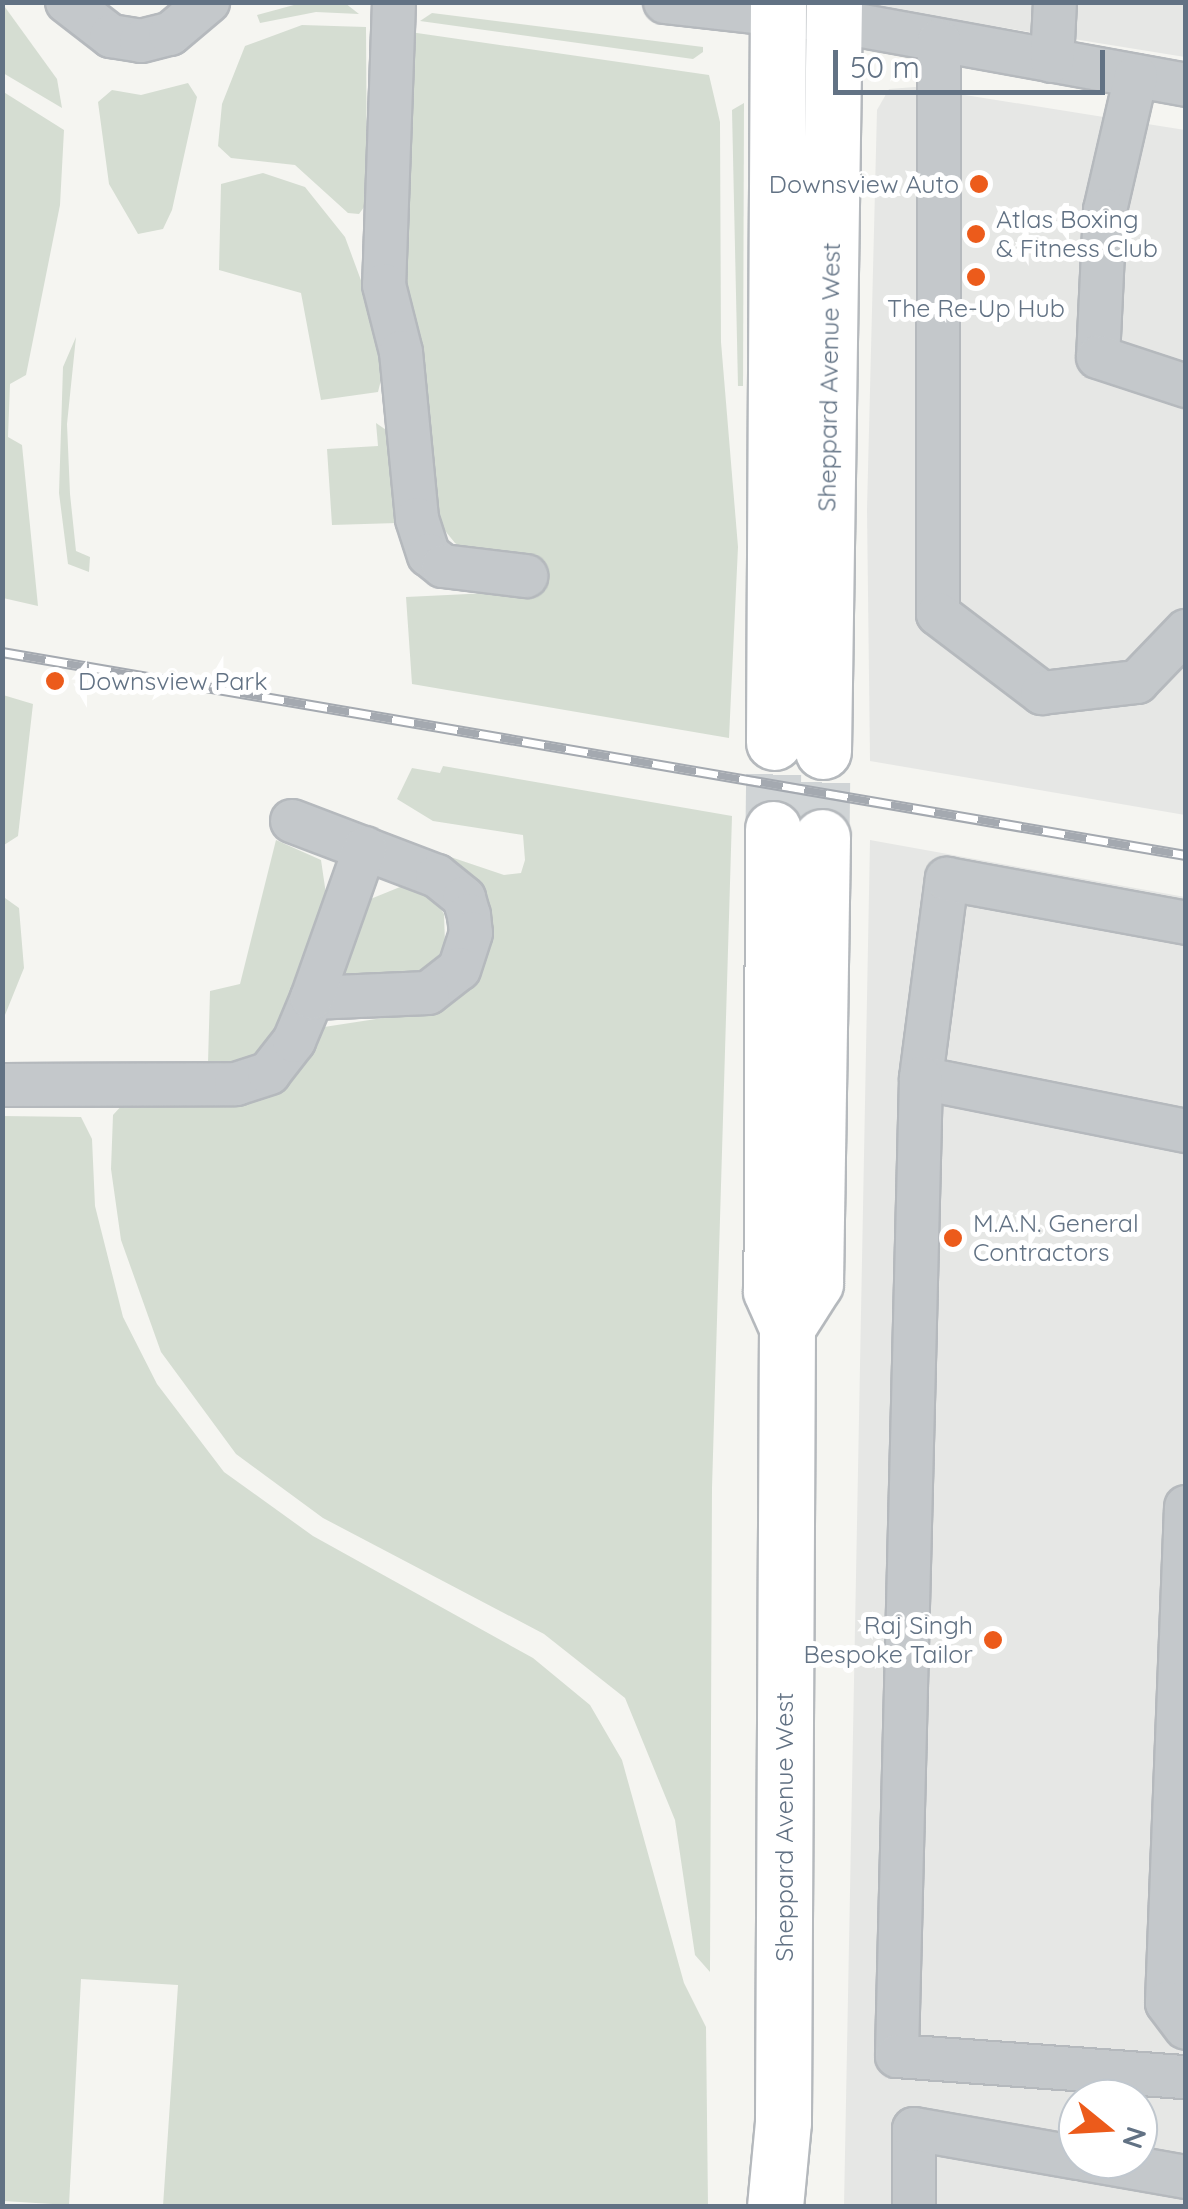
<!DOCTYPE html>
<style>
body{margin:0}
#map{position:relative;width:1188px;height:2209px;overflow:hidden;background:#f5f5f1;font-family:Quicksand,sans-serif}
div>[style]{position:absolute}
.built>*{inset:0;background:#e6e7e5}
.green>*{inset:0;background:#d5ddd2}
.major-tunnel>*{height:55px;margin-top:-27.5px;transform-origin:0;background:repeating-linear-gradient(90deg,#d0d4d6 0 55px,transparent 0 83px)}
.roads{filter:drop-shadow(2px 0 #b5b9bd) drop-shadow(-2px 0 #b5b9bd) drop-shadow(0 2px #b5b9bd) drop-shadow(0 -2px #b5b9bd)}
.minor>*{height:42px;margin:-21px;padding:0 21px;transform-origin:21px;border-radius:21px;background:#c4c8cb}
.major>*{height:55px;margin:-27.5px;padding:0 27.5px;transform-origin:27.5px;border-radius:27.5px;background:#fff}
.rail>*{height:11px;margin-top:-5.5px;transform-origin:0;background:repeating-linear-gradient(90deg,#fff 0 22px,#a4a9b0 0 44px);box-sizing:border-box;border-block:2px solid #a4a9b0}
.dots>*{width:28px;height:28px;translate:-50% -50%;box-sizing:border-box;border:5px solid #fff;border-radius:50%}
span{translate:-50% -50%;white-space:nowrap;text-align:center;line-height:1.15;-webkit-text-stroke:10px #fff;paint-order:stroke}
.poi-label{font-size:25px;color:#627284}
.right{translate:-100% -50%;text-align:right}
.left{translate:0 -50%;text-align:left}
.street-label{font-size:25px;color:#627284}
.frame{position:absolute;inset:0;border:5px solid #627284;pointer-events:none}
.north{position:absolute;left:1058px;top:2079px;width:100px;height:100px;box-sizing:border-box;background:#fff;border:2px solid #c0c7ce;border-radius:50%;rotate:108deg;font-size:28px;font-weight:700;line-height:40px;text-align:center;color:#627284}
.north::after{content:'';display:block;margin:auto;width:35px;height:45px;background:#ec5b1b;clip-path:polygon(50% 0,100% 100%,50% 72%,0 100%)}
.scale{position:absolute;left:833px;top:50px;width:272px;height:45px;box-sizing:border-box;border:5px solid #627284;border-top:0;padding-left:12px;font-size:30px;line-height:35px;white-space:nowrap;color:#627284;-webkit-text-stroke:8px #fff;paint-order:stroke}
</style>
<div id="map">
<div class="built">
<div style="clip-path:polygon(869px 3px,1185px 3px,1185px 57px,869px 6px)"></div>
<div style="clip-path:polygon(915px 87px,1185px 130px,1185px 815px,870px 761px,867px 510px,877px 110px,889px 89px)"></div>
<div style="clip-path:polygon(evenodd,870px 840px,1185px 897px,1186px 2206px,844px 2206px,870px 840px,1078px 2099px,1138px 2099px,1138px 2159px,1078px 2159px,1078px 2099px)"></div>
</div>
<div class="green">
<div style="clip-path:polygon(305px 2px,345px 3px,359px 14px,316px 12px,260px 23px,257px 15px)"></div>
<div style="clip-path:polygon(2px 3px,57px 79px,62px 108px,3px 73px)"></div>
<div style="clip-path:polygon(432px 13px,703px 47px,703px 52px,693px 59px,420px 21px)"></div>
<div style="clip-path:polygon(302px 25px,366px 27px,367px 203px,359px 214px,348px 213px,295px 165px,231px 158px,218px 146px,222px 104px,245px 46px)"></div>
<div style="clip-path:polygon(410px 32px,709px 75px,720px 122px,721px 342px,738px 547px,729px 738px,412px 684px,406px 597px,528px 591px,455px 543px,438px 522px,402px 286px)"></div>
<div style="clip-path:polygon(188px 83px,197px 97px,172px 210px,163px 229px,138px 234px,109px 184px,98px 102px,112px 90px,141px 95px)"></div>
<div style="clip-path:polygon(2px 91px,64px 130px,60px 205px,26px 375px,10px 384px,8px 437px,22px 445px,38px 606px,3px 598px)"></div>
<div style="clip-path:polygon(744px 103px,743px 386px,738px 386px,732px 110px)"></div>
<div style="clip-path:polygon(263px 173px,305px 187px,345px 237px,373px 313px,384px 368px,378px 392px,321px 400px,301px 293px,219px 270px,221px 184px)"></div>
<div style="clip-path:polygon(76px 337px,67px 424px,70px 494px,76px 551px,90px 557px,89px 572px,68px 564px,59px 493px,63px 367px)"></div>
<div style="clip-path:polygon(376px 423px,392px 434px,397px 523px,332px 525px,327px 449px,378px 446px)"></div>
<div style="clip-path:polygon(3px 695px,33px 704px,18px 836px,4px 845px,5px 898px,19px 908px,24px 968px,3px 1020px)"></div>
<div style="clip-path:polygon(443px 766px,732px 816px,712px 1488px,710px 1972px,695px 1955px,675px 1820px,625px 1698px,544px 1634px,323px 1518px,236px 1454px,161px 1352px,121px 1240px,111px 1169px,113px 1115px,124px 1103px,231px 1102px,324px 1027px,402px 1015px,452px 998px,448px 862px,421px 847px,504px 875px,521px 873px,525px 860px,523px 835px,433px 821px,397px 799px,412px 768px,440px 773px)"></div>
<div style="clip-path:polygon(276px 840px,321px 860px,326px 894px,277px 1033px,253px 1063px,208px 1063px,210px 991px,240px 984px)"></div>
<div style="clip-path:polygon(405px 885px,435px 899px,444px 914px,445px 944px,436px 961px,417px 973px,342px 976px,368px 900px)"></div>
<div style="clip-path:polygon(2px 1116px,81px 1117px,92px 1139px,95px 1206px,123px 1317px,157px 1384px,224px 1472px,313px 1536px,533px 1658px,590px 1705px,622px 1760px,684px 1983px,706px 2027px,708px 2206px,163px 2206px,178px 1985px,81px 1979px,69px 2205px,3px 2201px)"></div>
</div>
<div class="major-tunnel">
<div style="left:773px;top:829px;width:87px;rotate:-89.3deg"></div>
<div style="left:822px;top:837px;width:86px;rotate:-89.3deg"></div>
</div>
<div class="roads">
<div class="minor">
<div style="left:67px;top:2px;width:56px;rotate:37.7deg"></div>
<div style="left:111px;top:36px;width:30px;rotate:9deg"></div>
<div style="left:141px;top:41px;width:30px;rotate:-14deg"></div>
<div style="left:170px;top:34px;width:50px;rotate:-40.1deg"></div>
<div style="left:394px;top:2px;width:283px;rotate:92deg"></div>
<div style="left:384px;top:285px;width:69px;rotate:75.8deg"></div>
<div style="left:401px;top:352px;width:168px;rotate:84.5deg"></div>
<div style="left:417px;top:519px;width:38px;rotate:72deg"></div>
<div style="left:429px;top:555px;width:18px;rotate:38deg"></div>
<div style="left:443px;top:566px;width:84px;rotate:6.9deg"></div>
<div style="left:665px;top:2px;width:171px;rotate:6.4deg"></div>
<div style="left:835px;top:21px;width:357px;rotate:10.3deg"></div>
<div style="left:939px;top:41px;width:573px;rotate:90.1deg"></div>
<div style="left:938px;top:614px;width:131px;rotate:37.2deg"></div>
<div style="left:1042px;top:693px;width:96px;rotate:-6.6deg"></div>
<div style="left:1137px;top:682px;width:71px;rotate:-46.1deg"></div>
<div style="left:1052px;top:61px;width:59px;rotate:-87.1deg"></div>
<div style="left:1136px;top:76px;width:138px;rotate:103deg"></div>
<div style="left:1105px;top:210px;width:147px;rotate:92.7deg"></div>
<div style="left:1098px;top:357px;width:93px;rotate:18.2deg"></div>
<div style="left:292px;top:821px;width:155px;rotate:20.8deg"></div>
<div style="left:437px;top:876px;width:35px;rotate:39deg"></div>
<div style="left:464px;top:898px;width:18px;rotate:74deg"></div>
<div style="left:469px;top:915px;width:18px;rotate:84deg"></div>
<div style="left:471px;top:933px;width:38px;rotate:108deg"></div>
<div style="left:459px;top:969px;width:39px;rotate:142deg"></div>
<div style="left:428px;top:993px;width:116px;rotate:177.5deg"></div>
<div style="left:921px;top:1078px;width:201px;rotate:-82.6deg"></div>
<div style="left:947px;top:879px;width:243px;rotate:10.4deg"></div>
<div style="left:2px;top:1085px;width:234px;rotate:-0.2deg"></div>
<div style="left:236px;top:1084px;width:35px;rotate:-18deg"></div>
<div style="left:269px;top:1073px;width:41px;rotate:-52deg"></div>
<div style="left:294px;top:1041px;width:47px;rotate:-67.3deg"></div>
<div style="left:312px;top:998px;width:159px;rotate:-70.5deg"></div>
<div style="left:1186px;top:1131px;width:270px;rotate:-168.7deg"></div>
<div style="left:921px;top:1078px;width:978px;rotate:91.41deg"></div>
<div style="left:897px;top:2056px;width:290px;rotate:4.2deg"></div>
<div style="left:1186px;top:1507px;width:496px;rotate:92.2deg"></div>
<div style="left:1167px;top:2003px;width:31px;rotate:53deg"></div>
<div style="left:1084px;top:2159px;width:104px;rotate:10deg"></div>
<div style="left:914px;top:2206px;width:77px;rotate:-90deg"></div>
<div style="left:914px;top:2129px;width:167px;rotate:10deg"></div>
</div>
<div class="major">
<div style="left:774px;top:742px;width:740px;rotate:-89.69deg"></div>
<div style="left:823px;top:751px;width:749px;rotate:-89.16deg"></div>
<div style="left:773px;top:829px;width:462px;rotate:90.2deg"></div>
<div style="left:771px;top:1291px;width:39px;rotate:66deg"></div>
<div style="left:787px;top:1327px;width:795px;rotate:90.29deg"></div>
<div style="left:783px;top:2122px;width:84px;rotate:95.4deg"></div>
<div style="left:787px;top:1327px;width:52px;rotate:-57.5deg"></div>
<div style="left:815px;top:1283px;width:446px;rotate:-89.1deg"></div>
</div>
</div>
<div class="rail">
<div style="left:2px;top:652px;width:1201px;rotate:9.73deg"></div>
</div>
<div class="dots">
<div style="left:979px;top:184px;background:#ec5b1b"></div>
<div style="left:976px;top:234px;background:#ec5b1b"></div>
<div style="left:976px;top:277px;background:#ec5b1b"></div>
<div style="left:55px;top:681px;background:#ec5b1b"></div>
<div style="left:953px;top:1238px;background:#ec5b1b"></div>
<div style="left:993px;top:1640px;background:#ec5b1b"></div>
</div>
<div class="poi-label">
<span class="right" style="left:959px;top:184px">Downsview Auto</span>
<span class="left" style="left:996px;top:234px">Atlas Boxing<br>&amp; Fitness Club</span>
<span style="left:976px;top:308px">The Re-Up Hub</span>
<span class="left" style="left:78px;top:681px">Downsview Park</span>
<span class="left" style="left:973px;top:1238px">M.A.N. General<br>Contractors</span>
<span class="right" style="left:973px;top:1640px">Raj Singh<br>Bespoke Tailor</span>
</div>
<div class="street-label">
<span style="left:829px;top:377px;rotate:-89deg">Sheppard Avenue West</span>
<span style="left:784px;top:1827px;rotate:-90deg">Sheppard Avenue West</span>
</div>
<div class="frame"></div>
<div class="north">N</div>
<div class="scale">50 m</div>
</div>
